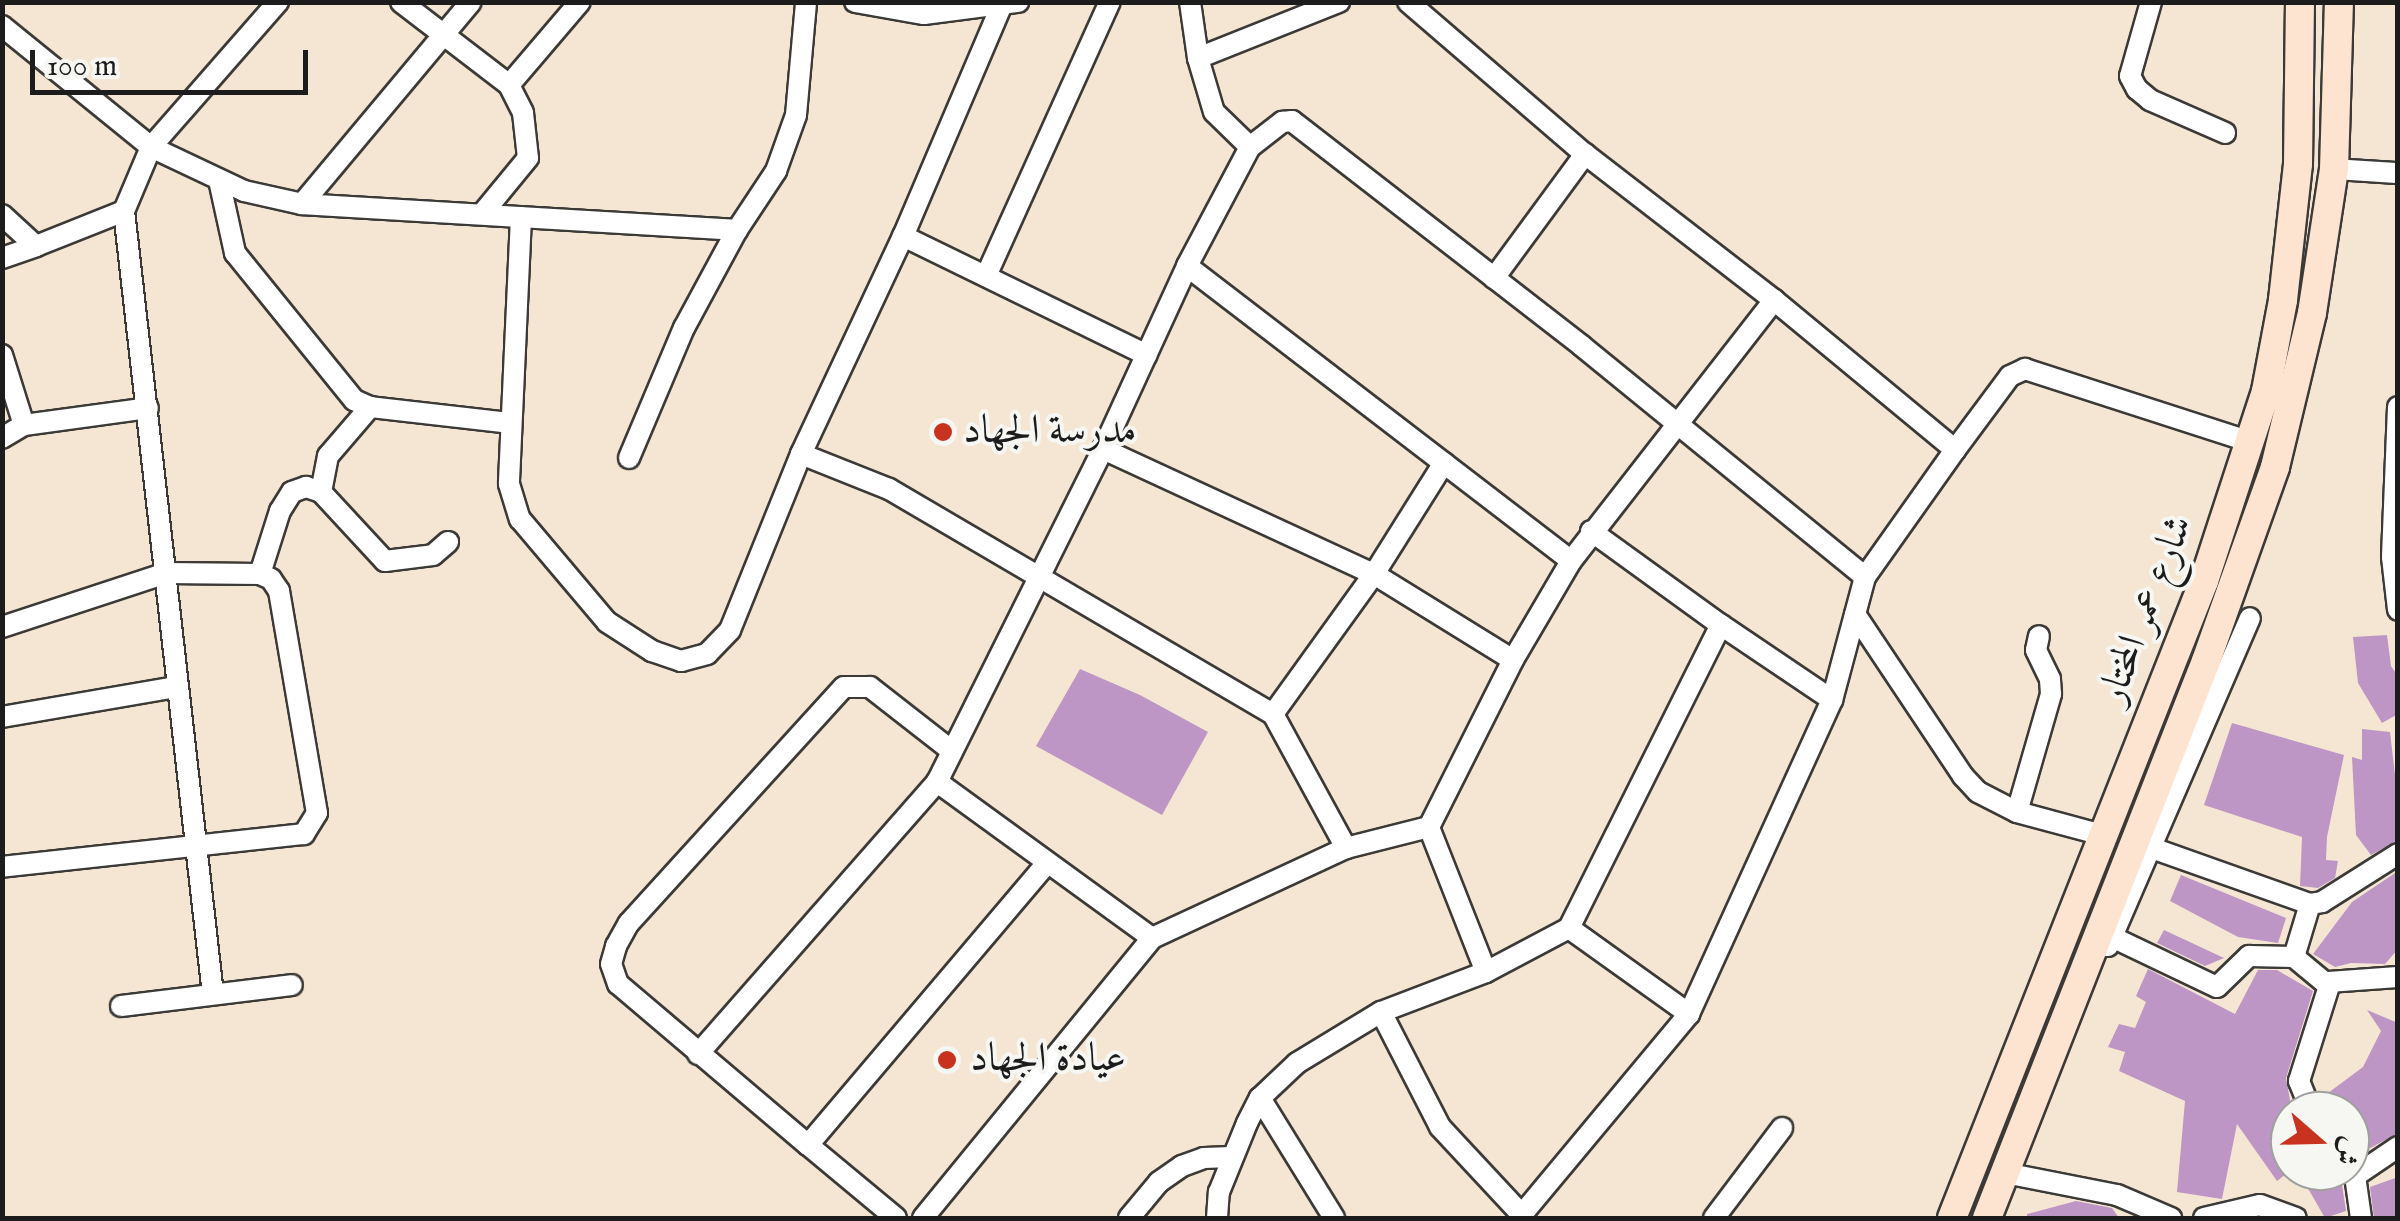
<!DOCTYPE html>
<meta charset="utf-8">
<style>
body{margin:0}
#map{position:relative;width:2400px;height:1221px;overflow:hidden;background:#f4e6d2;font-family:"IM FELL English",Amiri,serif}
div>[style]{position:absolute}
.building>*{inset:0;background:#bd96c6}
.roads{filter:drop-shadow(2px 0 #3c3a37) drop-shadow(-2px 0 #3c3a37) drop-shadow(0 2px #3c3a37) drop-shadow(0 -2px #3c3a37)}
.street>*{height:20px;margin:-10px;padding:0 10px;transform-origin:10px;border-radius:10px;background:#fff}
.secondary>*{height:28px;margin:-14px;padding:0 14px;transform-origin:14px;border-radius:14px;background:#fde4d1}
.dots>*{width:28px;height:28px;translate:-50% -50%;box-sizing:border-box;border:5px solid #f6f6f2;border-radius:50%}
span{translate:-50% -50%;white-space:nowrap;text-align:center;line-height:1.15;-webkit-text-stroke:8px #f6f6f2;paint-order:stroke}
.poi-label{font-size:40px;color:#1c1c1c}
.left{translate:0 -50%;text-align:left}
.street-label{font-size:40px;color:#1c1c1c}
.frame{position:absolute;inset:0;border:5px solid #1c1c1c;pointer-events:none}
.north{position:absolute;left:2270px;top:1091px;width:100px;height:100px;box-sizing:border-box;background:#f6f6f2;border:2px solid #9f9f9c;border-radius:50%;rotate:110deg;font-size:28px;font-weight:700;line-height:40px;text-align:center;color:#1c1c1c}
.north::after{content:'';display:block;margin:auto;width:35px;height:45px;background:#c8321e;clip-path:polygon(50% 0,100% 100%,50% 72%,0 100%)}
.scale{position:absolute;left:30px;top:50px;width:278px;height:45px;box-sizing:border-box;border:5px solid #1c1c1c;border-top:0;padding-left:12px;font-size:30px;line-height:35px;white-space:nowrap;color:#1c1c1c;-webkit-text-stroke:8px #f6f6f2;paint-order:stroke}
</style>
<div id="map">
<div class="building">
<div style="clip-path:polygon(2387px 635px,2391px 666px,2398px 676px,2398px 714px,2382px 723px,2358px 683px,2353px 637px)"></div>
<div style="clip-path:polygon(1080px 669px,1140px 695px,1208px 732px,1162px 815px,1036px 746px)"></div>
<div style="clip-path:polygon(2232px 723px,2344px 755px,2327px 837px,2326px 860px,2338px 861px,2335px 878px,2318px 888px,2300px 886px,2302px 837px,2204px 805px)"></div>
<div style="clip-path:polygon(2362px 729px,2390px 732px,2398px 801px,2398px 840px,2371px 855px,2356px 835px,2352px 757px,2362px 760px)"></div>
<div style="clip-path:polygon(2398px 871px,2398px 949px,2385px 964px,2351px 963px,2335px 967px,2313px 954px,2352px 902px)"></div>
<div style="clip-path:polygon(2181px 875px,2286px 918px,2278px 943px,2238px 937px,2170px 901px)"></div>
<div style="clip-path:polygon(2164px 930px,2224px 958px,2205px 966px,2157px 943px)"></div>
<div style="clip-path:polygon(2148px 969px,2235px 1014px,2258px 970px,2277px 970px,2313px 991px,2286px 1078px,2292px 1111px,2290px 1171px,2277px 1181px,2237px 1124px,2222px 1199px,2177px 1192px,2185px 1101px,2119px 1071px,2125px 1052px,2108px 1047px,2119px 1024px,2135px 1028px,2146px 1002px,2136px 996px)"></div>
<div style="clip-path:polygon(2367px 1010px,2398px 1023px,2398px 1133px,2350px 1159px,2350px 1111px,2333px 1111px,2328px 1093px,2363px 1067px,2381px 1031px)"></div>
<div style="clip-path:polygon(2298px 1171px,2334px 1171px,2342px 1185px,2346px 1211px,2325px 1218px)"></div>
<div style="clip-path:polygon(2398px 1177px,2398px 1218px,2374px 1218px,2370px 1187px)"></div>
<div style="clip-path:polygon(2076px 1201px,2112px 1208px,2119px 1218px,2027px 1218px,2027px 1214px)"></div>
</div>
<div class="roads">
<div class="street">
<div style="left:401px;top:2px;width:136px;rotate:37.5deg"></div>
<div style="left:509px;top:85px;width:31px;rotate:63deg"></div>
<div style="left:523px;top:113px;width:45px;rotate:83.7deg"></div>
<div style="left:528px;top:158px;width:72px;rotate:129.4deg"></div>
<div style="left:855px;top:2px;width:70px;rotate:9.9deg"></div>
<div style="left:924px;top:14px;width:95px;rotate:-7.3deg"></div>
<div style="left:1003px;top:2px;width:254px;rotate:113.1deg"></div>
<div style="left:903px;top:236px;width:271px;rotate:26deg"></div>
<div style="left:1190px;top:2px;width:57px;rotate:81.9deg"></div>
<div style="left:1408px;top:2px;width:233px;rotate:40.7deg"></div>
<div style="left:1585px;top:154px;width:239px;rotate:37.7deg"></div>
<div style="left:1774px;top:300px;width:235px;rotate:39.6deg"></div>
<div style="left:1955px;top:450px;width:156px;rotate:125.3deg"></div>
<div style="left:1865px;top:577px;width:127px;rotate:105deg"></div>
<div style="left:1832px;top:700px;width:345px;rotate:114.5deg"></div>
<div style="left:1689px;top:1014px;width:266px;rotate:129.8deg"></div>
<div style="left:2151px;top:2px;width:77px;rotate:105.8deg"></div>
<div style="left:2130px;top:76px;width:15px;rotate:62deg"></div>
<div style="left:2137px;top:89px;width:17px;rotate:40deg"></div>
<div style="left:2150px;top:100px;width:82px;rotate:23.7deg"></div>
<div style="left:2px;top:26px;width:192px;rotate:39.1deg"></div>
<div style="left:151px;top:147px;width:193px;rotate:-48.8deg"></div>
<div style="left:509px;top:85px;width:109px;rotate:-49.5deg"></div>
<div style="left:1250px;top:147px;width:50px;rotate:-135.8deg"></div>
<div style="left:1214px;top:112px;width:56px;rotate:-106.5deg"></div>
<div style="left:1198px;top:58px;width:152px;rotate:-21.7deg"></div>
<div style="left:2334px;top:169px;width:64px;rotate:3.6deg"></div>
<div style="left:219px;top:180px;width:75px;rotate:77.6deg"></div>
<div style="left:235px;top:253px;width:189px;rotate:51deg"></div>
<div style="left:354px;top:400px;width:17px;rotate:24deg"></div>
<div style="left:370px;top:407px;width:141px;rotate:6.5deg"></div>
<div style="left:302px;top:204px;width:263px;rotate:-50.1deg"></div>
<div style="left:124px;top:211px;width:788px;rotate:83.52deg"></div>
<div style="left:2px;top:215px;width:46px;rotate:42.4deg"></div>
<div style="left:36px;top:246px;width:95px;rotate:-21.7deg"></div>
<div style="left:124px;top:211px;width:69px;rotate:-67.1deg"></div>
<div style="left:151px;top:147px;width:103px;rotate:25.3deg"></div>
<div style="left:244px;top:191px;width:59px;rotate:12.6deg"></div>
<div style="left:302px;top:204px;width:436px;rotate:3.4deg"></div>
<div style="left:521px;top:217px;width:267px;rotate:92.6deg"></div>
<div style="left:509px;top:484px;width:37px;rotate:73deg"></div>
<div style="left:520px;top:519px;width:135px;rotate:49.8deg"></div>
<div style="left:607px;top:622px;width:54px;rotate:32.8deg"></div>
<div style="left:652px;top:651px;width:31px;rotate:19deg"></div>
<div style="left:681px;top:661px;width:27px;rotate:-15deg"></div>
<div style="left:707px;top:654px;width:33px;rotate:-46deg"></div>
<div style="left:730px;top:630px;width:190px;rotate:-68deg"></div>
<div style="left:801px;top:454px;width:241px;rotate:-64.9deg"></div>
<div style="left:2px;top:258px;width:36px;rotate:-19deg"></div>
<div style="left:1187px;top:266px;width:484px;rotate:37.5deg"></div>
<div style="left:986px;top:276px;width:301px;rotate:-65.7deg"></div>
<div style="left:1494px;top:278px;width:154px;rotate:-53.7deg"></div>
<div style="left:2px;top:355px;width:73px;rotate:72.6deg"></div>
<div style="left:2398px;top:407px;width:150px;rotate:92.3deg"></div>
<div style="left:2392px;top:557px;width:53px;rotate:83.5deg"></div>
<div style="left:2px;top:438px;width:26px;rotate:-31deg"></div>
<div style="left:24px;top:425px;width:125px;rotate:-7.8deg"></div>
<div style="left:1103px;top:449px;width:298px;rotate:24.8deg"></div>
<div style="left:1374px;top:574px;width:163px;rotate:31.7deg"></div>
<div style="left:1955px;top:450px;width:92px;rotate:-53.4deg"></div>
<div style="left:2010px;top:376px;width:17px;rotate:-25deg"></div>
<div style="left:2025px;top:369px;width:237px;rotate:17.9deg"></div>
<div style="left:801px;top:454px;width:95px;rotate:21.7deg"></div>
<div style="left:889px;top:489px;width:445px;rotate:30.4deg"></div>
<div style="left:1273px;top:714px;width:153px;rotate:61.4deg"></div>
<div style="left:629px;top:458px;width:141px;rotate:-67.1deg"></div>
<div style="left:684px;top:328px;width:111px;rotate:-61.6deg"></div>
<div style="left:737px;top:230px;width:71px;rotate:-56.5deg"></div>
<div style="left:776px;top:171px;width:59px;rotate:-70.3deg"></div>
<div style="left:796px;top:115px;width:113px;rotate:-84.9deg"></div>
<div style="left:321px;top:492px;width:37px;rotate:-79deg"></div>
<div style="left:328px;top:456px;width:65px;rotate:-49.4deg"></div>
<div style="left:1591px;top:531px;width:160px;rotate:35.9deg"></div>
<div style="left:260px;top:574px;width:66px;rotate:-72.4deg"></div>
<div style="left:280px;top:511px;width:22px;rotate:-58deg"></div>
<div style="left:292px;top:492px;width:15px;rotate:-20deg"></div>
<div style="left:306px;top:487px;width:16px;rotate:18deg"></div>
<div style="left:321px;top:492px;width:94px;rotate:47.2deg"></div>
<div style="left:385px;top:561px;width:48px;rotate:-7.1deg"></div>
<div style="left:433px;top:555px;width:20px;rotate:-41deg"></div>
<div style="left:1855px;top:614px;width:195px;rotate:56.3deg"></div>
<div style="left:1963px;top:776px;width:22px;rotate:47deg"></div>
<div style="left:1978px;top:792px;width:44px;rotate:27.1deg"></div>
<div style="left:2017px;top:812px;width:89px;rotate:15deg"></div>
<div style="left:2px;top:627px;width:173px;rotate:-18.2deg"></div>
<div style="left:166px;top:573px;width:94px;rotate:0.6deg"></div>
<div style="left:260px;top:574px;width:12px;rotate:24deg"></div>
<div style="left:271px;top:579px;width:14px;rotate:56deg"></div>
<div style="left:279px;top:591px;width:225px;rotate:80.3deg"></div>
<div style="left:317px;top:813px;width:25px;rotate:122deg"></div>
<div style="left:304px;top:834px;width:304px;rotate:173.8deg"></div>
<div style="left:1273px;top:714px;width:173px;rotate:-54.2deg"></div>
<div style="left:1374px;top:574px;width:131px;rotate:-57.8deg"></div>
<div style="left:2px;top:717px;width:176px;rotate:-9.8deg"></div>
<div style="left:2017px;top:812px;width:123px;rotate:-73.9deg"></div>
<div style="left:2051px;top:694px;width:15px;rotate:-94deg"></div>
<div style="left:2050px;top:679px;width:32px;rotate:-116deg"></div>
<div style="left:2036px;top:650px;width:14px;rotate:-78deg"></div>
<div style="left:1429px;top:827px;width:187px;rotate:-63.3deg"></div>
<div style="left:1513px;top:660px;width:115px;rotate:-59.6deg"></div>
<div style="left:1571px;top:561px;width:331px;rotate:-52.1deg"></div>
<div style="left:2149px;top:847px;width:171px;rotate:19.5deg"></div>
<div style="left:2310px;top:904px;width:12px;rotate:-9deg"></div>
<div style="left:2322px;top:902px;width:90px;rotate:-32.3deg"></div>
<div style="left:2310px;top:904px;width:55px;rotate:106.8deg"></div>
<div style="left:2294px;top:957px;width:45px;rotate:39.6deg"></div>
<div style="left:2329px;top:986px;width:100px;rotate:107.5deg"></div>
<div style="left:2299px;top:1081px;width:32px;rotate:68deg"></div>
<div style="left:1569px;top:928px;width:148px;rotate:35.6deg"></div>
<div style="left:2112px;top:937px;width:116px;rotate:25.5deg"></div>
<div style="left:2217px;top:987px;width:45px;rotate:-44.1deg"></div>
<div style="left:2249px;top:956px;width:45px;rotate:1.3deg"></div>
<div style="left:2108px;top:946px;width:357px;rotate:-66.6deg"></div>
<div style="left:1486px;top:972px;width:156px;rotate:-111.5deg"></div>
<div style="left:1429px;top:827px;width:86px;rotate:165.8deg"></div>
<div style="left:1346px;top:848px;width:214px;rotate:155.1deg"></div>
<div style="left:1152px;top:938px;width:266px;rotate:-144deg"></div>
<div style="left:937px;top:782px;width:372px;rotate:-63.5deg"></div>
<div style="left:1103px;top:449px;width:201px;rotate:-65.3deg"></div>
<div style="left:1187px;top:266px;width:135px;rotate:-62.1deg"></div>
<div style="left:1250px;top:147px;width:41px;rotate:-38deg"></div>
<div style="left:1282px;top:122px;width:10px;rotate:-6deg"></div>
<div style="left:1292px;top:121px;width:367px;rotate:37.8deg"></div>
<div style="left:1582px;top:346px;width:365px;rotate:39.2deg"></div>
<div style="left:2328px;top:982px;width:70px;rotate:-4.1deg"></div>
<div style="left:121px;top:1006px;width:172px;rotate:-7deg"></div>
<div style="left:1381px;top:1012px;width:129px;rotate:62.8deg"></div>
<div style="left:1440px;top:1127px;width:120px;rotate:47deg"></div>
<div style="left:698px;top:1054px;width:362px;rotate:-48.7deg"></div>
<div style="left:1260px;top:1098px;width:141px;rotate:58.3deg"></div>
<div style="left:808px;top:1145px;width:249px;rotate:-139.7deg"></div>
<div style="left:618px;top:984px;width:21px;rotate:-109deg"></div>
<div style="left:611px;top:964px;width:19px;rotate:-74deg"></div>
<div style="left:616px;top:946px;width:26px;rotate:-61deg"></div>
<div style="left:629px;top:923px;width:319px;rotate:-47.7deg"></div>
<div style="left:844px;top:687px;width:26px"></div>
<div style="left:870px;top:687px;width:104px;rotate:38deg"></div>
<div style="left:2005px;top:1173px;width:114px;rotate:11.1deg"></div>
<div style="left:2117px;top:1195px;width:59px;rotate:23.1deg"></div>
<div style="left:896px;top:1218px;width:114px;rotate:-140.3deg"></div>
<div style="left:808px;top:1145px;width:368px;rotate:-49.7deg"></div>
<div style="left:923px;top:1218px;width:362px;rotate:-50.7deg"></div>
<div style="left:1129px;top:1218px;width:47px;rotate:-50.2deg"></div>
<div style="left:1159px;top:1182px;width:28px;rotate:-35deg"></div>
<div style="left:1182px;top:1166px;width:23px;rotate:-20deg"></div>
<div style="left:1204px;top:1158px;width:28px;rotate:-2deg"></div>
<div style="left:1217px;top:1218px;width:26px;rotate:-86deg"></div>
<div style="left:1219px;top:1192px;width:74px;rotate:-67.9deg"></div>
<div style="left:1247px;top:1123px;width:28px;rotate:-63deg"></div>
<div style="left:1260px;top:1098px;width:51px;rotate:-43.4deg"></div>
<div style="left:1297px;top:1063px;width:98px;rotate:-31.3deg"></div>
<div style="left:1381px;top:1012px;width:112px;rotate:-20.9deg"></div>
<div style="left:1486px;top:972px;width:94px;rotate:-27.9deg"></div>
<div style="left:1569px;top:928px;width:339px;rotate:-63.4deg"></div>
<div style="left:1721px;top:625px;width:134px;rotate:34deg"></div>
<div style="left:1714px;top:1218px;width:113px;rotate:-52.9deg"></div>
<div style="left:2204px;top:1218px;width:57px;rotate:-13.1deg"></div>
<div style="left:2260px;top:1205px;width:38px;rotate:20deg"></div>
<div style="left:2361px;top:1218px;width:42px;rotate:-98.1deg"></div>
<div style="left:2355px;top:1176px;width:52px;rotate:-34deg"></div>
</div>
<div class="secondary">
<div style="left:1952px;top:1218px;width:685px;rotate:-68.42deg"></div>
<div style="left:2204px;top:581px;width:200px;rotate:-71.9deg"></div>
<div style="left:2266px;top:391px;width:93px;rotate:-79.4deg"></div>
<div style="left:2283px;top:300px;width:137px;rotate:-83.7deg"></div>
<div style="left:2298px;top:164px;width:162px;rotate:-89.3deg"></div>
<div style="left:1987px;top:1218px;width:599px;rotate:-68.54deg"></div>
<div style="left:2206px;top:661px;width:206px;rotate:-70.4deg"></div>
<div style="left:2275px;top:467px;width:158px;rotate:-76.5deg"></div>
<div style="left:2312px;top:313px;width:146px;rotate:-81.3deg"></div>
<div style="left:2334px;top:169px;width:167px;rotate:-88.3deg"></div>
</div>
</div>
<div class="dots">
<div style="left:943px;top:432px;background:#c8321e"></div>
<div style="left:947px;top:1060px;background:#c8321e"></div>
</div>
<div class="poi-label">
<span class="left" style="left:963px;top:432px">مدرسة الجهاد</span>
<span class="left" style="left:970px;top:1060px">عيادة الجهاد</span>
</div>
<div class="street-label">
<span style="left:2147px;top:610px;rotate:-69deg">شارع عمر المختار</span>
</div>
<div class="frame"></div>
<div class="north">ش</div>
<div class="scale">100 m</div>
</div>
